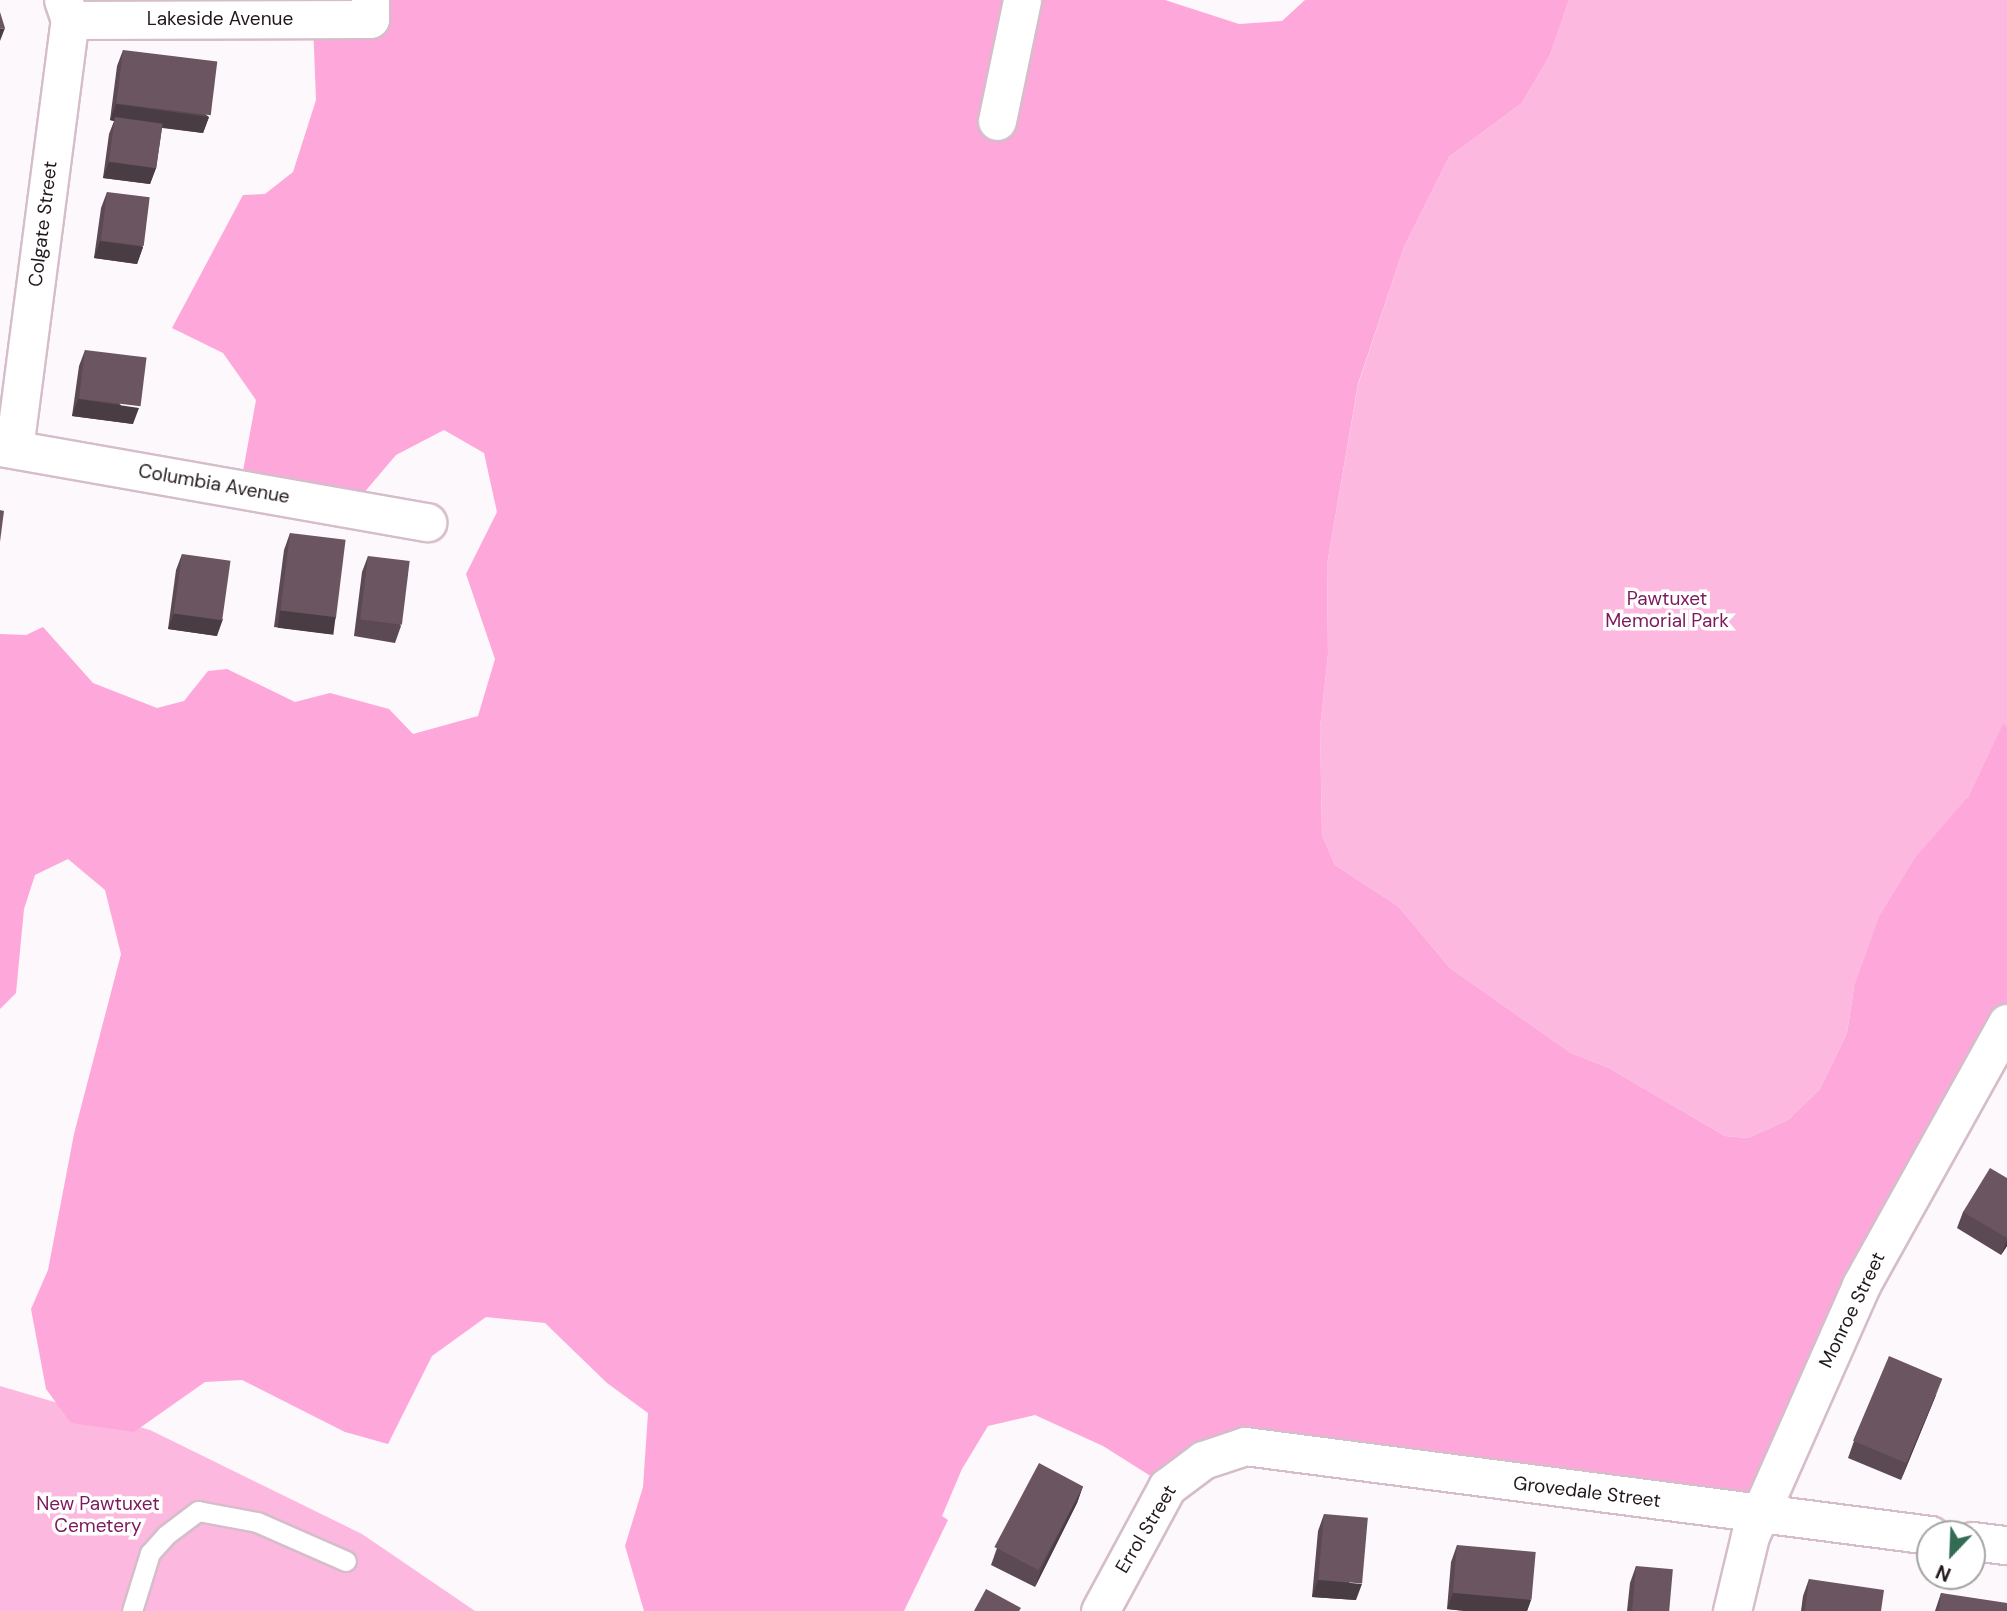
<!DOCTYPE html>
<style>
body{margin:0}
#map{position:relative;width:2007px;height:1611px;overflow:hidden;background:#fdf8fb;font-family:"DM Sans",sans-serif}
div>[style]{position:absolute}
.green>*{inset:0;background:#fdb8df}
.forest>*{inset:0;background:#fea7da}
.roads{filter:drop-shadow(2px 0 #d5bdca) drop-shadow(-2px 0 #d5bdca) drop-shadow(0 2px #d5bdca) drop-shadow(0 -2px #d5bdca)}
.service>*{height:19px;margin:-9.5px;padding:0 9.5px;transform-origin:9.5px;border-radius:9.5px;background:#fff}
.minor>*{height:37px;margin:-18.5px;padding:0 18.5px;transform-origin:18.5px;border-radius:18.5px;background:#fff}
.wall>*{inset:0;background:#5b4953}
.shaded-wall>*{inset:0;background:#4a3c43;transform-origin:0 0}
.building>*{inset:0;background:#6a5560;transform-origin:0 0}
span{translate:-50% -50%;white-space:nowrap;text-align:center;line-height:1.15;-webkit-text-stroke:7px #fff;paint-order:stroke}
.street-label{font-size:19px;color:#21181d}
.park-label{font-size:19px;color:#7c195c}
.north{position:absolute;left:1916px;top:1520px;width:70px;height:70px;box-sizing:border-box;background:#fff;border:2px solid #a6a3a5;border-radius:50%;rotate:203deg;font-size:19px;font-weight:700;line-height:28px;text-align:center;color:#21181d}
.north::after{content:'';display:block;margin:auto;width:24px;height:32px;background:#336c54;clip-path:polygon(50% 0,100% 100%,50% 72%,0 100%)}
</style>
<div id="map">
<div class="green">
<div style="clip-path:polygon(1569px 0,2007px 0,2007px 726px,2003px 725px,1968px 797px,1854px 987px,1847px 1033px,1820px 1089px,1788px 1120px,1748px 1138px,1725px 1136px,1609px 1068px,1571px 1053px,1450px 968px,1398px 906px,1335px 865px,1322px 835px,1320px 728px,1328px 655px,1327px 565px,1358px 385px,1404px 247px,1449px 157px,1522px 103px,1550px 55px)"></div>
<div style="clip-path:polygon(0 1386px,150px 1430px,362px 1534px,475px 1611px,0 1611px)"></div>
</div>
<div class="forest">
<div style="clip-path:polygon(368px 0,1165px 0,1239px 24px,1282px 21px,1305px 0,1569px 0,1550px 55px,1522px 103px,1449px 157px,1404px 247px,1358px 384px,1327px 565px,1328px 655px,1320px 728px,1322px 835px,1335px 865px,1398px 906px,1450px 968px,1571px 1053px,1609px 1068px,1725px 1136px,1748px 1138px,1788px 1120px,1820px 1089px,1847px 1033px,1854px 987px,1879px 917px,1915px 858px,1968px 797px,2003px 724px,2007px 726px,2007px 1021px,1756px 1517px,1259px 1444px,1168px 1487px,1103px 1446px,1035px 1415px,988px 1426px,962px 1469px,942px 1516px,948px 1520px,904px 1611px,644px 1611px,625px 1546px,643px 1487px,648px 1413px,607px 1383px,545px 1323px,486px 1317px,432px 1356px,388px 1444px,345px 1432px,242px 1380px,205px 1382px,134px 1432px,71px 1423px,46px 1389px,31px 1309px,48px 1270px,74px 1134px,121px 954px,105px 890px,68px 859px,35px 875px,24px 909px,16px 993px,0 1009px,0 634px,26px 635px,43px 627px,93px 683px,157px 708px,184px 701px,208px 671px,227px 669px,295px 702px,330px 693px,389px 709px,413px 734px,478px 716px,495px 659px,466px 574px,497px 512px,484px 453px,444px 430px,396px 455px,351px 508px,241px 482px,256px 400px,223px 353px,172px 328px,243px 195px,265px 194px,293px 172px,316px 100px,313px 23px)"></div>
</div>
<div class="roads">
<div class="service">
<div style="left:132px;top:1611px;width:61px;rotate:-72.8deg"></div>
<div style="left:150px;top:1553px;width:24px;rotate:-48deg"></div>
<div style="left:166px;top:1535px;width:40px;rotate:-37deg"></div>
<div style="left:198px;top:1511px;width:60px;rotate:10.6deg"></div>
<div style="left:257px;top:1522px;width:97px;rotate:23.7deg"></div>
</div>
<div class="minor">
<div style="left:70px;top:20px;width:300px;rotate:-0.2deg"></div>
<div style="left:370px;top:19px;width:19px;rotate:-90deg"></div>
<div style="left:997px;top:121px;width:124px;rotate:-78.3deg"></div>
<div style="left:0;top:447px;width:434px;rotate:10deg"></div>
<div style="left:14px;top:449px;width:433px;rotate:-82.6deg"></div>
<div style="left:70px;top:20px;width:21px;rotate:-109deg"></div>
<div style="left:1972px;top:1541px;width:35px;rotate:7deg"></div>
<div style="left:1100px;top:1611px;width:141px;rotate:-61.6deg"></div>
<div style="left:1167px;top:1487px;width:45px;rotate:-36.9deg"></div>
<div style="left:1203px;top:1460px;width:44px;rotate:-18.4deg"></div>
<div style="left:1245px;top:1446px;width:691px;rotate:7.4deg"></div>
<div style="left:1732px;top:1611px;width:77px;rotate:-76.5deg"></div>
<div style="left:1750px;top:1536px;width:274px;rotate:-66.1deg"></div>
<div style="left:1861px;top:1285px;width:300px;rotate:-60.9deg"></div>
</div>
</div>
<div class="wall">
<div style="clip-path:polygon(123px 50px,209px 117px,203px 133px,162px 128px,156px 168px,150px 184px,103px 178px,109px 134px,114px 121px,110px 120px,117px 66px)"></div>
<div style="clip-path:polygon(107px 192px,143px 247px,137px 264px,94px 258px,101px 208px)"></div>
<div style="clip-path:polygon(85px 350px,133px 424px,72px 416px,79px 366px)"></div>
<div style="clip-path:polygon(290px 533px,336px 617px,330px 634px,274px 627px,284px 550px)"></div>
<div style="clip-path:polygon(182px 554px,217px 636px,168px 629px,176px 570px)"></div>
<div style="clip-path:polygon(368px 556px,401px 626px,395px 643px,354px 636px,362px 572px)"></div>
<div style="clip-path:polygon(2007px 1178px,2007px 1246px,2001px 1255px,1957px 1228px,1963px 1212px)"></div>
<div style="clip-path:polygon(1936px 1395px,1901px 1480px,1848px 1458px,1854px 1441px)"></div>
<div style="clip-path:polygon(1083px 1486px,1077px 1503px,1035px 1587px,991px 1565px,997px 1548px)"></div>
<div style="clip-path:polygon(1324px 1514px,1356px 1600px,1312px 1597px,1318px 1531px)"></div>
<div style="clip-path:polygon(1457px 1545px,1531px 1600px,1527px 1611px,1465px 1611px,1447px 1609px,1451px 1562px)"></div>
<div style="clip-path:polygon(1636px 1566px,1669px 1611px,1627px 1611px,1630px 1583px)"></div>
<div style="clip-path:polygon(1809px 1579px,1881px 1611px,1801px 1611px,1803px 1596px)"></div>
<div style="clip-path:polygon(1941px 1593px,2007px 1611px,1935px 1611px)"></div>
</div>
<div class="shaded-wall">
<div style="clip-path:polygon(5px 28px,0 41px,0 29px)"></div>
<div style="clip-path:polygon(116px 104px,209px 117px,203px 133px,115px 121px,115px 117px,114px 121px,110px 120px)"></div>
<div style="clip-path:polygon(109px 162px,156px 168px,150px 184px,103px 178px)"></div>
<div style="clip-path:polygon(100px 241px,143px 247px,137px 264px,94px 258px)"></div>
<div style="clip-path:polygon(78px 399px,139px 408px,133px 424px,72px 416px)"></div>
<div style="left:280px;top:610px;width:56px;height:18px;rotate:7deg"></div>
<div style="clip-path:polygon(174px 613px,223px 619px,217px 636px,168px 629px)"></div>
<div style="clip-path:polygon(2007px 1240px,2007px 1246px,2001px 1255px)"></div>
<div style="clip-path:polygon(1942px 1379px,1936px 1395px,1901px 1480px,1907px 1463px)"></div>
<div style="clip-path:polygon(1083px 1486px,1077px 1503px,1035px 1587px,1041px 1570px)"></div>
<div style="clip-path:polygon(1318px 1580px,1362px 1584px,1356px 1600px,1312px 1597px)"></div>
<div style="clip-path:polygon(1453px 1593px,1531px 1600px,1527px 1611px,1465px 1611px,1447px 1609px)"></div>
</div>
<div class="building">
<div style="clip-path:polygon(0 12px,5px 28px,0 29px)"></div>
<div style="left:123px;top:50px;width:95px;height:54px;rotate:7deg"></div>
<div style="left:115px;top:117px;width:48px;height:45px;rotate:8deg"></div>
<div style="left:107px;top:192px;width:43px;height:49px;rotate:7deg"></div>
<div style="left:85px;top:350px;width:62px;height:49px;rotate:7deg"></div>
<div style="clip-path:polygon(0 510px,4px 511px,0 542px)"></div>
<div style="left:290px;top:533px;width:56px;height:78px;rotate:7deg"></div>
<div style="left:182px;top:554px;width:49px;height:60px;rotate:8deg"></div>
<div style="left:368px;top:556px;width:42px;height:64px;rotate:7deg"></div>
<div style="clip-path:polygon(1990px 1168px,2007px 1178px,2007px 1238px,1963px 1212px)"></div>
<div style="left:1889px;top:1356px;width:58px;height:92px;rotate:23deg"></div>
<div style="left:1039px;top:1463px;width:50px;height:95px;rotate:28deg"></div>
<div style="left:1324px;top:1514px;width:44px;height:66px;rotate:5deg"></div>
<div style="left:1457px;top:1545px;width:79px;height:48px;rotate:5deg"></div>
<div style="left:1636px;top:1566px;width:37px;height:45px;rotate:5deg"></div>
<div style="clip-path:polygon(1809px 1579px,1884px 1590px,1881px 1611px,1805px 1611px)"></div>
<div style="clip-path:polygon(986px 1589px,1021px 1608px,1019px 1611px,974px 1611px)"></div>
<div style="clip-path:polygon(1941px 1593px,2007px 1603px,2007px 1611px,1939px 1611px)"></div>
</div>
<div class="street-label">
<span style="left:220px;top:19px">Lakeside Avenue</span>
<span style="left:43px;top:224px;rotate:-83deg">Colgate Street</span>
<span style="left:214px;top:484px;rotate:10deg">Columbia Avenue</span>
<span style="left:1852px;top:1310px;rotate:-64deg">Monroe Street</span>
<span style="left:1587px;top:1492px;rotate:7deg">Grovedale Street</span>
<span style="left:1146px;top:1529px;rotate:-59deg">Errol Street</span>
</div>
<div class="park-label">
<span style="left:1667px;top:610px">Pawtuxet<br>Memorial Park</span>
<span style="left:98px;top:1515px">New Pawtuxet<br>Cemetery</span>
</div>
<div class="north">N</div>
</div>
